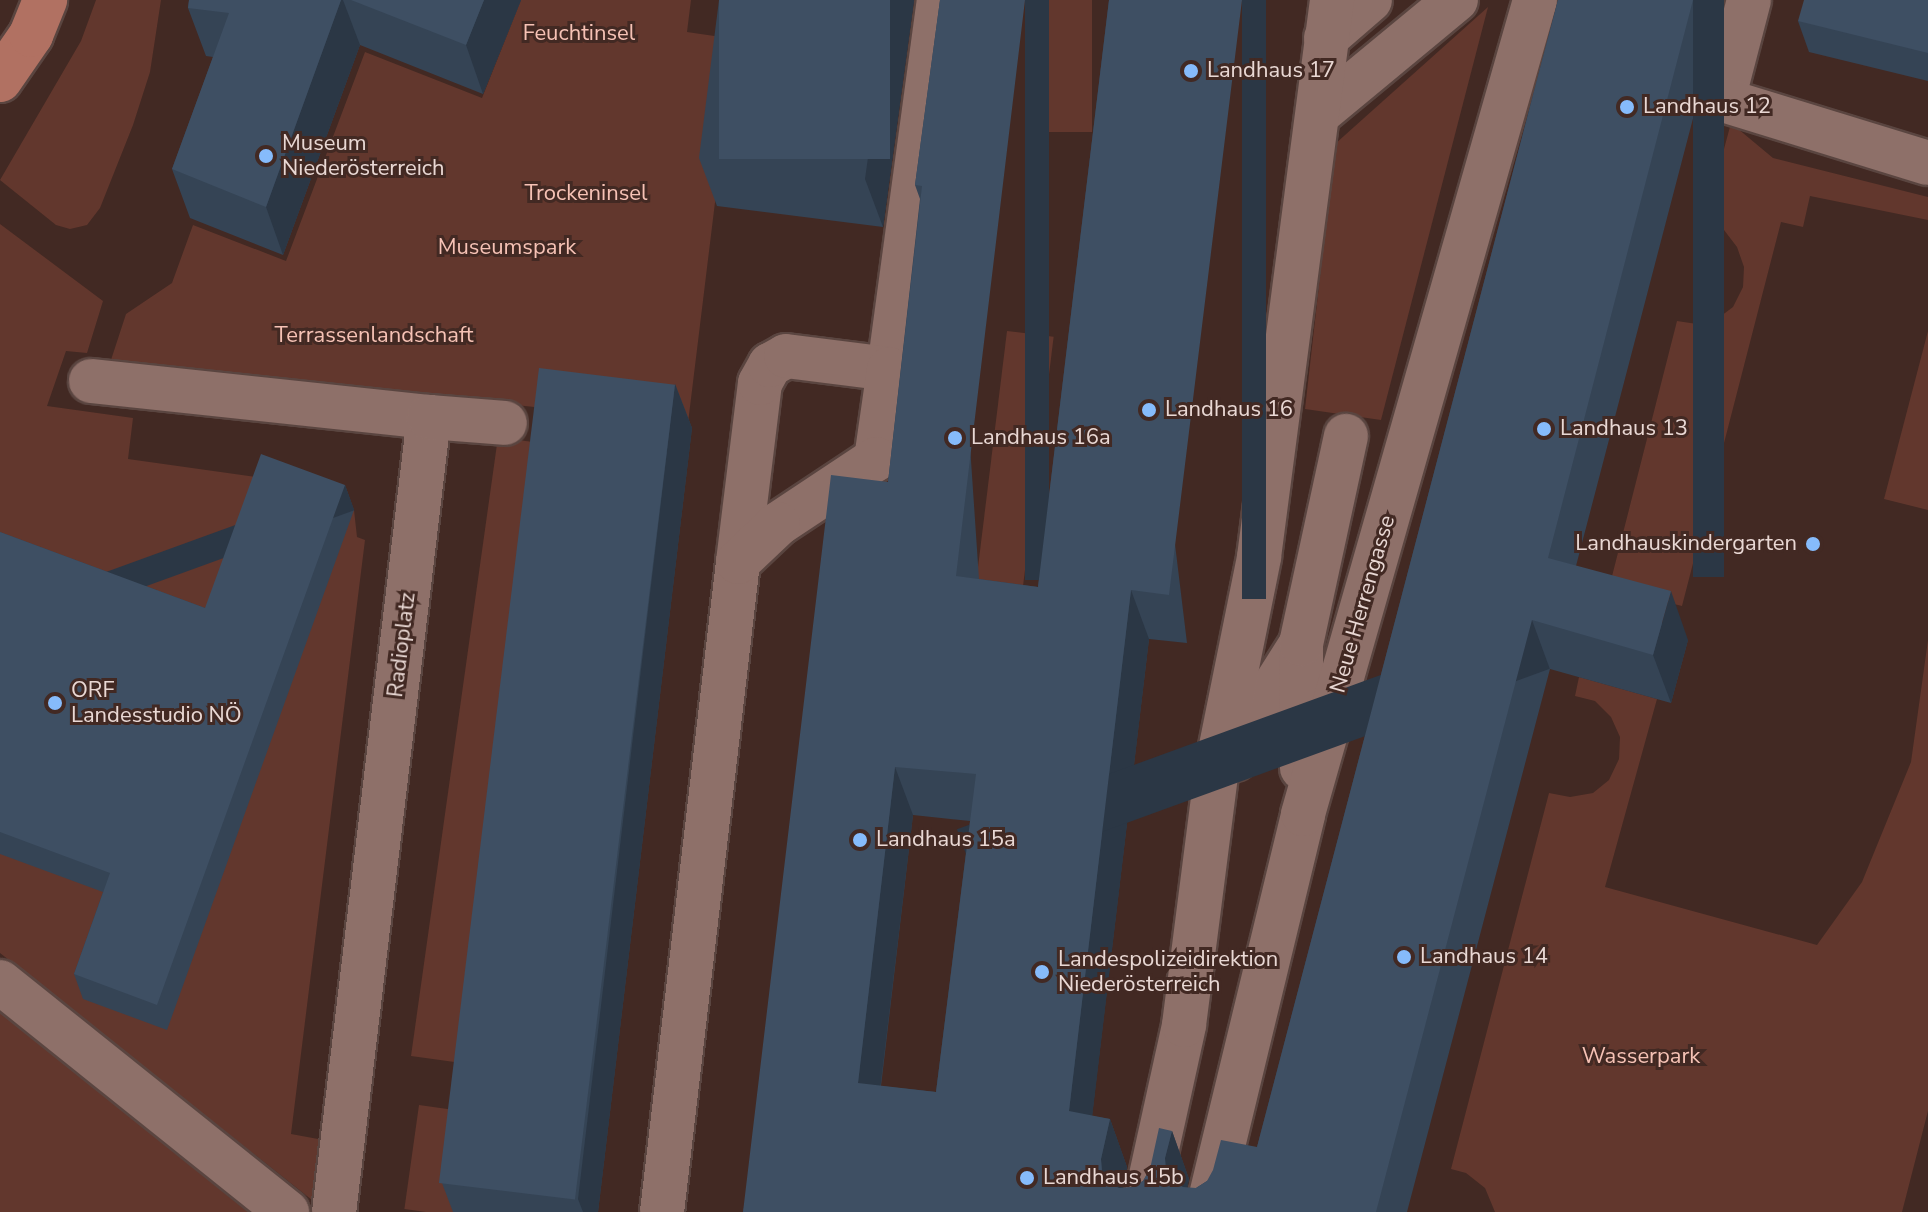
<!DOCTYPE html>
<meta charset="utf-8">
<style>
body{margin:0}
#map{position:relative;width:1928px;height:1212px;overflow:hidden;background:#422923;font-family:"Nunito Sans",sans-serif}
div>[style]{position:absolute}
.green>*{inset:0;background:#62372d;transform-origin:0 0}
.roads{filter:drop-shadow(2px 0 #5a4540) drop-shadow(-2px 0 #5a4540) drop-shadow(0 2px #5a4540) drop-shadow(0 -2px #5a4540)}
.minor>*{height:44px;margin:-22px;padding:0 22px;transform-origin:22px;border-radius:22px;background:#8e7069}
.major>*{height:44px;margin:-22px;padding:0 22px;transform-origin:22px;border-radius:22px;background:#b17162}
.wall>*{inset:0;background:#354455}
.shaded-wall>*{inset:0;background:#2b3745;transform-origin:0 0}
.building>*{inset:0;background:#3e4f63;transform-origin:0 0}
.dots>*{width:22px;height:22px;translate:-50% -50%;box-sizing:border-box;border:4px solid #422923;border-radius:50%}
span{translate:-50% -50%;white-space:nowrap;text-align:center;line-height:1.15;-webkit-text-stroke:6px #422923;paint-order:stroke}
.park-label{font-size:22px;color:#f6c2b5}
.poi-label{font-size:22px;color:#e9d8d4}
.left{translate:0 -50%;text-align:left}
.right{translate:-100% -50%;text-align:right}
.street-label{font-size:22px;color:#e9d8d4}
</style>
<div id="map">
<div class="green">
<div style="clip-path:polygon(96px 0,161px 0,150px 72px,133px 125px,100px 208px,87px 225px,70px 229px,56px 225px,0 180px,81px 41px)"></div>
<div style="clip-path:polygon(521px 0,691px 0,687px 32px,735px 39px,688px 423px,110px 363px,126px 314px,172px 283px,193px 225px,286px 261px,365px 52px,482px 98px)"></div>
<div style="left:1047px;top:0;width:45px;height:132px"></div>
<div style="clip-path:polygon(1488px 7px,1381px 420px,1305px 409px,1335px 144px)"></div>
<div style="clip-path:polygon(1731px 123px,1773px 158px,1928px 197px,1928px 220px,1810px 196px,1803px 227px,1781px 222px,1682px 606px,1609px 588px,1677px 321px,1697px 324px,1717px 319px,1733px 307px,1743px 287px,1744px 267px,1737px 247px,1724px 230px,1704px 223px)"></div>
<div style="clip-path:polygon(0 224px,103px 301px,87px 353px,66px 351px,47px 406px,133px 418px,128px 459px,270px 479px,354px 510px,357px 537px,365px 540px,291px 1134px,329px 1141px,326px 1170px,312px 1200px,0 953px)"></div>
<div style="left:1007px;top:331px;width:47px;height:274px;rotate:7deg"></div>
<div style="clip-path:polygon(1928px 331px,1928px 510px,1884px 499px)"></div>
<div style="left:498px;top:437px;width:53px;height:625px;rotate:8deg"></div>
<div style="clip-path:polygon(1928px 640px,1928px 1111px,1902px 1212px,1495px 1212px,1485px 1188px,1466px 1173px,1451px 1169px,1549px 793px,1570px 797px,1593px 793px,1609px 780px,1619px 759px,1620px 737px,1611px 717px,1595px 701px,1575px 696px,1579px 677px,1657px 699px,1605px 887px,1817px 945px,1862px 882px,1911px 762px)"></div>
<div style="clip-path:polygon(0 1012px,248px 1212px,0 1212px)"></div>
<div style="left:419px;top:1105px;width:52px;height:105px;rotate:8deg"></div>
</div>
<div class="roads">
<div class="minor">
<div style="left:1749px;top:0;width:103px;rotate:104.6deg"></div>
<div style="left:1723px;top:100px;width:214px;rotate:17.1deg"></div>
<div style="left:1326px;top:38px;width:58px;rotate:-40.8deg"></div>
<div style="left:1318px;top:114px;width:179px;rotate:-39.6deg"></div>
<div style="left:889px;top:369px;width:372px;rotate:-82.3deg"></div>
<div style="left:91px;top:381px;width:340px;rotate:6.1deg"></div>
<div style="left:429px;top:417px;width:801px;rotate:96.81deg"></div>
<div style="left:429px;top:417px;width:76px;rotate:4.5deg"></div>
<div style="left:1235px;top:759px;width:49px;rotate:-64.5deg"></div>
<div style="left:1256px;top:715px;width:84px;rotate:-57.6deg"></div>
<div style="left:1302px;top:768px;width:124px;rotate:-90.5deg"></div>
<div style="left:1301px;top:644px;width:213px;rotate:-77.8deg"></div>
<div style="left:0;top:982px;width:368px;rotate:38.7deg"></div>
<div style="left:662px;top:1212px;width:654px;rotate:-83.33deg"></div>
<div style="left:738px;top:562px;width:180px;rotate:-83deg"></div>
<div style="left:760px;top:383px;width:21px;rotate:-61deg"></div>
<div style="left:770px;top:365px;width:18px;rotate:-29deg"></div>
<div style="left:786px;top:356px;width:104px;rotate:7.2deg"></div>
<div style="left:889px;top:369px;width:91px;rotate:98.2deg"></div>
<div style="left:876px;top:459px;width:118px;rotate:146.4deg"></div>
<div style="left:778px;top:524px;width:55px;rotate:136.5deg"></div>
<div style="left:1143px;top:1212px;width:191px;rotate:-77.6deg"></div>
<div style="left:1184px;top:1025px;width:266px;rotate:-82.7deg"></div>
<div style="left:1218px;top:761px;width:208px;rotate:-78.6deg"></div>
<div style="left:1259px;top:557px;width:562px;rotate:-82.53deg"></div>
<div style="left:1207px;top:1212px;width:409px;rotate:-76.4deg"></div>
<div style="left:1303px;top:814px;width:846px;rotate:-74.09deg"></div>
</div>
<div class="major">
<div style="left:0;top:80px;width:55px;rotate:-55.4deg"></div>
<div style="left:31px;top:35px;width:38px;rotate:-68deg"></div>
</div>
</div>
<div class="wall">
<div style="clip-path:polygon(189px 0,521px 0,483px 94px,360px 45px,283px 255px,190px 218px,172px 169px,213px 57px,206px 56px,188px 8px)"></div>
<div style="clip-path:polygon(719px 0,914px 0,883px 227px,717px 206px,699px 158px)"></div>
<div style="clip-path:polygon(evenodd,940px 0,979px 579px,1038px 587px,1109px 0,1187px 643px,1149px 639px,1092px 1116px,1110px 1119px,1127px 1167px,1123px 1188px,1132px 1187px,1143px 1181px,1172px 1131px,1189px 1179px,1187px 1188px,1196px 1188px,1207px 1181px,1257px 1147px,1558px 0,1724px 0,1576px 566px,1688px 640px,1671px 703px,1550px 669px,1407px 1212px,743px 1212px,888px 482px,920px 199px,915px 185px,940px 0,913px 815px,970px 821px,936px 1092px,881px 1086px,913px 815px)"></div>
<div style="clip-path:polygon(1928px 0,1928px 81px,1809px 52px,1798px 21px)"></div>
<div style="clip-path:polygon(675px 384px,692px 428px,598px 1212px,453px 1212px,442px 1183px)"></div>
<div style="clip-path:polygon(345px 485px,354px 510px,167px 1030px,83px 999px,74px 974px,103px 892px,0 854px,0 532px,205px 608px)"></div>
</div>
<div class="shaded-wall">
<div style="clip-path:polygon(341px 0,343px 0,360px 45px,283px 255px,266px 207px)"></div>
<div style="clip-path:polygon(484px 0,521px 0,483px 94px,466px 45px)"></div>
<div style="clip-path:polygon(890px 0,914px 0,883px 227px,865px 179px)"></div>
<div style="left:1025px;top:0;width:24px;height:580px"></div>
<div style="left:1242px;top:0;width:24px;height:599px"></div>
<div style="left:1693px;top:0;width:31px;height:577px"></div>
<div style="clip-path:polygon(675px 384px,692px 428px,598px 1212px,583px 1212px,578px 1199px)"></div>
<div style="left:345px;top:485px;width:27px;height:553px;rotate:70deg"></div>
<div style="clip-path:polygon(1131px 590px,1149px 639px,1087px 1160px,1069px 1111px)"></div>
<div style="clip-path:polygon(1671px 591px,1688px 640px,1671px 703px,1653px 655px)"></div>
<div style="left:1532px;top:620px;width:52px;height:612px;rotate:70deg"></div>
<div style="clip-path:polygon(895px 767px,913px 815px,875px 1132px,858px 1083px)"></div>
<div style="clip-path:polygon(1110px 1119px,1127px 1167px,1119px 1207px,1102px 1172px,1101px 1159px)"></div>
<div style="clip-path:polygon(1172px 1131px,1189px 1179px,1183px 1207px,1166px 1171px,1165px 1158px)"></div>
</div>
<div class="building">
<div style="clip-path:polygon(189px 0,341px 0,266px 207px,172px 169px,229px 13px,188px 8px)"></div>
<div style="clip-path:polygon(351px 0,484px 0,466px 45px)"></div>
<div style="left:719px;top:0;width:171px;height:159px"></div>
<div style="clip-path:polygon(evenodd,940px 0,1025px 0,956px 576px,1038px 587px,1109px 0,1242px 0,1169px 595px,1131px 590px,1069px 1111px,1110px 1119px,1101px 1159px,1102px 1172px,1109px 1182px,1119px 1188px,1132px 1187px,1143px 1181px,1150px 1169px,1159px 1128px,1172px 1131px,1165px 1158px,1166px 1171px,1172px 1181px,1183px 1187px,1196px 1188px,1207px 1181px,1213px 1170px,1221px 1140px,1257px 1147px,1558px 0,1693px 0,1548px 558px,1671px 591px,1653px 655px,1532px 620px,1376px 1212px,743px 1212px,831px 475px,888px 482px,922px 186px,915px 185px,940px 0,895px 767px,976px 774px,936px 1092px,858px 1083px,895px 767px)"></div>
<div style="clip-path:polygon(1804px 0,1928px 0,1928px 53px,1798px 21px)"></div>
<div style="left:539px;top:368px;width:137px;height:821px;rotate:7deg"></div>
<div style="clip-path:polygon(261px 454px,345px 485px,157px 1005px,74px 974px,110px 873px,0 832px,0 532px,205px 608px)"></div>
</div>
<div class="dots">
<div style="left:1191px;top:71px;background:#86bbfb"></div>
<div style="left:1627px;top:107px;background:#86bbfb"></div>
<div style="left:266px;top:156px;background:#86bbfb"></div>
<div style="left:1149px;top:410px;background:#86bbfb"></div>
<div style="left:1544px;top:429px;background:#86bbfb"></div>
<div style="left:955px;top:438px;background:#86bbfb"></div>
<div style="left:1813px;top:544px;background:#86bbfb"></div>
<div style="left:55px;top:703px;background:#86bbfb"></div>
<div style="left:860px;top:840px;background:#86bbfb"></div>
<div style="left:1404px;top:957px;background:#86bbfb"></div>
<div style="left:1042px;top:972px;background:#86bbfb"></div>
<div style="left:1027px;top:1178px;background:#86bbfb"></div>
</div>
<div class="park-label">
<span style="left:579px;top:34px">Feuchtinsel</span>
<span style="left:586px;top:194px">Trockeninsel</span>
<span style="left:507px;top:248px">Museumspark</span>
<span style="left:374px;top:336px">Terrassenlandschaft</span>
<span style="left:1641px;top:1057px">Wasserpark</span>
</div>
<div class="poi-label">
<span class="left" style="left:1207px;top:71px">Landhaus 17</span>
<span class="left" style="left:1643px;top:107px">Landhaus 12</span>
<span class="left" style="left:282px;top:156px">Museum<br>Niederösterreich</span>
<span class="left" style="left:1165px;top:410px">Landhaus 16</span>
<span class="left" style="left:1560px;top:429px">Landhaus 13</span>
<span class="left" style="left:971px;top:438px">Landhaus 16a</span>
<span class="right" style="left:1797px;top:544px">Landhauskindergarten</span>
<span class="left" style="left:71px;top:703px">ORF<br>Landesstudio NÖ</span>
<span class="left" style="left:876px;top:840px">Landhaus 15a</span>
<span class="left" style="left:1420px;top:957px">Landhaus 14</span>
<span class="left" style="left:1058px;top:972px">Landespolizeidirektion<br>Niederösterreich</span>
<span class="left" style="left:1043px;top:1178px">Landhaus 15b</span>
</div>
<div class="street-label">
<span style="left:1363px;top:604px;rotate:-74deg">Neue Herrengasse</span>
<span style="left:402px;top:645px;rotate:-83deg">Radioplatz</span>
</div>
</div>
